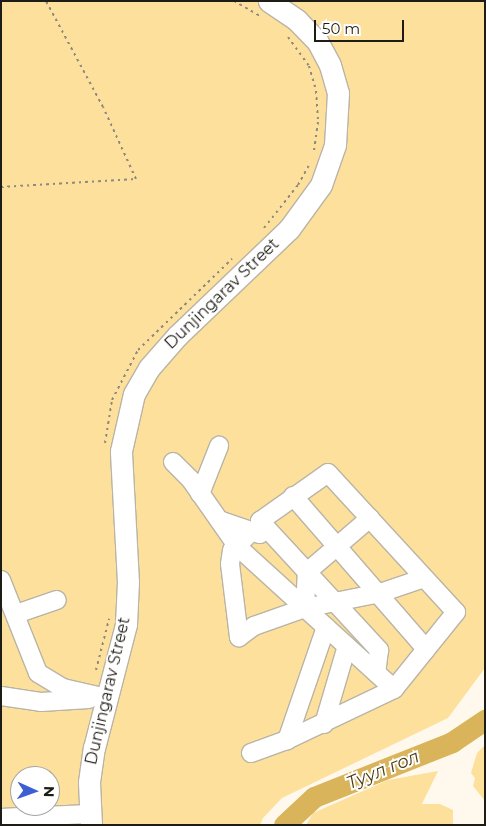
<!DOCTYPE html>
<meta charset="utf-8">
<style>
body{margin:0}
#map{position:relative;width:486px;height:826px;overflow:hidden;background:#fff9ed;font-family:Montserrat,sans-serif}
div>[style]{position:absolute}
.green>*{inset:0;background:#fde09c}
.river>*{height:21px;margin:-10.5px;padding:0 10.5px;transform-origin:10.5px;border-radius:10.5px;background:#d9b45a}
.path>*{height:2px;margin-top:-1px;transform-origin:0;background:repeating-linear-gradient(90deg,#8d8981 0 2.5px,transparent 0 6.5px)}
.roads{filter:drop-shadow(1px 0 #bab4a5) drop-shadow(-1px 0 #bab4a5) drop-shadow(0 1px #bab4a5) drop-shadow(0 -1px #bab4a5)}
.minor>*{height:18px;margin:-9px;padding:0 9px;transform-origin:9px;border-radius:9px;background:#fff}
.major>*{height:21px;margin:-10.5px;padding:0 10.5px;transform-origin:10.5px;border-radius:10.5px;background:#fff}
span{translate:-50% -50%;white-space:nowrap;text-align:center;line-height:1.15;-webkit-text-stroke:4px #fff;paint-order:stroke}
.street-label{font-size:16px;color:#1e1c16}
.water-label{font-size:18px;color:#4c3d16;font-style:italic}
.frame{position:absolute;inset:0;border:2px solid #1e1c16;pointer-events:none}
.north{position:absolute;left:10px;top:766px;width:50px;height:50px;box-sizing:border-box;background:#fff;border:1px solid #a5a4a2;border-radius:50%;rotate:92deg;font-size:14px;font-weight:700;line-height:20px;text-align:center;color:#1e1c16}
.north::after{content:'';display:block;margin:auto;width:18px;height:22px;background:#3e5fd1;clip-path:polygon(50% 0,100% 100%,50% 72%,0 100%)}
.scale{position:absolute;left:314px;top:20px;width:90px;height:22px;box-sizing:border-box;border:2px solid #1e1c16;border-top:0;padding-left:6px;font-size:15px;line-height:18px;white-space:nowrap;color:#1e1c16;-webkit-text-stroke:4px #fff;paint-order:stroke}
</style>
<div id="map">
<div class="green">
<div style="clip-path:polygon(evenodd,1px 1px,485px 1px,485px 668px,448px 718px,282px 798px,263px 818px,260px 825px,1px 825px,1px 1px,20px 776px,50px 776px,50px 806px,20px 806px,20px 776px)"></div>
<div style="clip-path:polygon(485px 745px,485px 801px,473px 786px,475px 778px,471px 773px,477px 753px)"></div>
<div style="clip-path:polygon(438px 771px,422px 804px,440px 804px,453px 810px,453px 825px,306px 825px,313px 813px,388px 780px)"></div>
</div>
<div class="river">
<div style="left:284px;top:825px;width:41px;rotate:-43deg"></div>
<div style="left:314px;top:797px;width:149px;rotate:-21.7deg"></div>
<div style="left:452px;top:742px;width:40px;rotate:-34deg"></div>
</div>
<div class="path">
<div style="left:234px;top:1px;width:30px;rotate:30deg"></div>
<div style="left:288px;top:37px;width:36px;rotate:54deg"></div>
<div style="left:309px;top:66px;width:26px;rotate:74deg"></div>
<div style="left:316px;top:91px;width:31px;rotate:86deg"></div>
<div style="left:318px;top:122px;width:29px;rotate:98deg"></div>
<div style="left:1px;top:187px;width:135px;rotate:-3.4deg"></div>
<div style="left:136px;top:179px;width:79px;rotate:-114.6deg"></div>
<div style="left:103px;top:107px;width:120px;rotate:-118.3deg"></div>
<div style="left:264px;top:228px;width:55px;rotate:-51.7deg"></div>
<div style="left:298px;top:185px;width:25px;rotate:-61deg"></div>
<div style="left:105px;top:443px;width:44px;rotate:-80.8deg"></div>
<div style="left:112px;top:400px;width:56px;rotate:-62.5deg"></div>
<div style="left:138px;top:350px;width:131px;rotate:-44.1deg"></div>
<div style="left:96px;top:670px;width:53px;rotate:-75.7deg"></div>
</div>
<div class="roads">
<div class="minor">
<div style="left:173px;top:462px;width:25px;rotate:45deg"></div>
<div style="left:191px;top:480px;width:80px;rotate:55.1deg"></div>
<div style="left:237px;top:546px;width:6px;rotate:141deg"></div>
<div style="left:232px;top:550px;width:14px;rotate:98deg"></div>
<div style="left:230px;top:564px;width:74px;rotate:83deg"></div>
<div style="left:239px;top:637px;width:19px;rotate:-36deg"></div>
<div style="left:254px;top:626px;width:54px;rotate:-19.4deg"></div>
<div style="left:305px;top:608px;width:76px;rotate:-11.3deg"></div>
<div style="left:380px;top:593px;width:46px;rotate:-18.8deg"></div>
<div style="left:200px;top:494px;width:52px;rotate:-68.4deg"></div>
<div style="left:293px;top:496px;width:203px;rotate:49deg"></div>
<div style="left:219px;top:520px;width:43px;rotate:18.9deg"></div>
<div style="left:260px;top:534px;width:13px;rotate:-90deg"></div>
<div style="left:260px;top:521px;width:83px;rotate:-35.2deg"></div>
<div style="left:328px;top:473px;width:189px;rotate:47.4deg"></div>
<div style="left:456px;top:612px;width:99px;rotate:128.8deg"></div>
<div style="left:394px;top:689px;width:212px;rotate:-137.7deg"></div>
<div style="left:237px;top:546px;width:21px;rotate:-45deg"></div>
<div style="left:260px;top:521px;width:176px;rotate:47.3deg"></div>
<div style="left:379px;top:650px;width:23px;rotate:97deg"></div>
<div style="left:1px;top:580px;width:100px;rotate:68.3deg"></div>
<div style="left:38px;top:673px;width:29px;rotate:31deg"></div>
<div style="left:63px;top:688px;width:45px;rotate:12.8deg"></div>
<div style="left:305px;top:608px;width:36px;rotate:-87deg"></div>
<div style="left:307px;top:572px;width:83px;rotate:-40.6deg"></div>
<div style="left:16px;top:614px;width:43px;rotate:-18.9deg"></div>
<div style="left:326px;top:627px;width:120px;rotate:109deg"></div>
<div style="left:287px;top:740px;width:119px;rotate:-25.5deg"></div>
<div style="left:1px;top:696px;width:40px;rotate:8.5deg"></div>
<div style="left:41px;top:702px;width:48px;rotate:-3.6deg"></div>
<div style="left:324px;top:724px;width:81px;rotate:-73.6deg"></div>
<div style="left:251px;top:753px;width:38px;rotate:-20deg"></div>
<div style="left:1px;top:818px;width:19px;rotate:-3deg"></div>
<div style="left:21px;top:825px;width:8px;rotate:-97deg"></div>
<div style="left:20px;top:817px;width:70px;rotate:-2.5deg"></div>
</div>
<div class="major">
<div style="left:91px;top:825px;width:43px;rotate:-92.7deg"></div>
<div style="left:89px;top:782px;width:34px;rotate:-82deg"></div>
<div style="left:94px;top:748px;width:128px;rotate:-75.5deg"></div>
<div style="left:126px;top:624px;width:42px;rotate:-87.3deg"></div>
<div style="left:128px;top:582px;width:131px;rotate:-93.1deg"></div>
<div style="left:121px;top:451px;width:58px;rotate:-77.2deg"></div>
<div style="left:134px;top:394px;width:30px;rotate:-60deg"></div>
<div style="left:149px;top:368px;width:43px;rotate:-48.8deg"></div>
<div style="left:177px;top:336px;width:155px;rotate:-43.7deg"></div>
<div style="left:289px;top:229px;width:54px;rotate:-54deg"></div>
<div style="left:321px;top:185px;width:42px;rotate:-70.7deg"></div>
<div style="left:335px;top:145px;width:52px;rotate:-86.7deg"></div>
<div style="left:338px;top:93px;width:29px;rotate:-106deg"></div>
<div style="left:330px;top:65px;width:27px;rotate:-118deg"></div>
<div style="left:317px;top:41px;width:29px;rotate:-134deg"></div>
<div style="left:297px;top:20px;width:34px;rotate:-146deg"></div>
</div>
</div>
<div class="street-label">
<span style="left:222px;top:294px;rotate:-44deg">Dunjingarav Street</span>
<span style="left:108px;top:691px;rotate:-77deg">Dunjingarav Street</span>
</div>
<div class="water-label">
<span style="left:383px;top:770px;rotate:-22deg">Туул гол</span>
</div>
<div class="frame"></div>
<div class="north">N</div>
<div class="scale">50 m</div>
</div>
